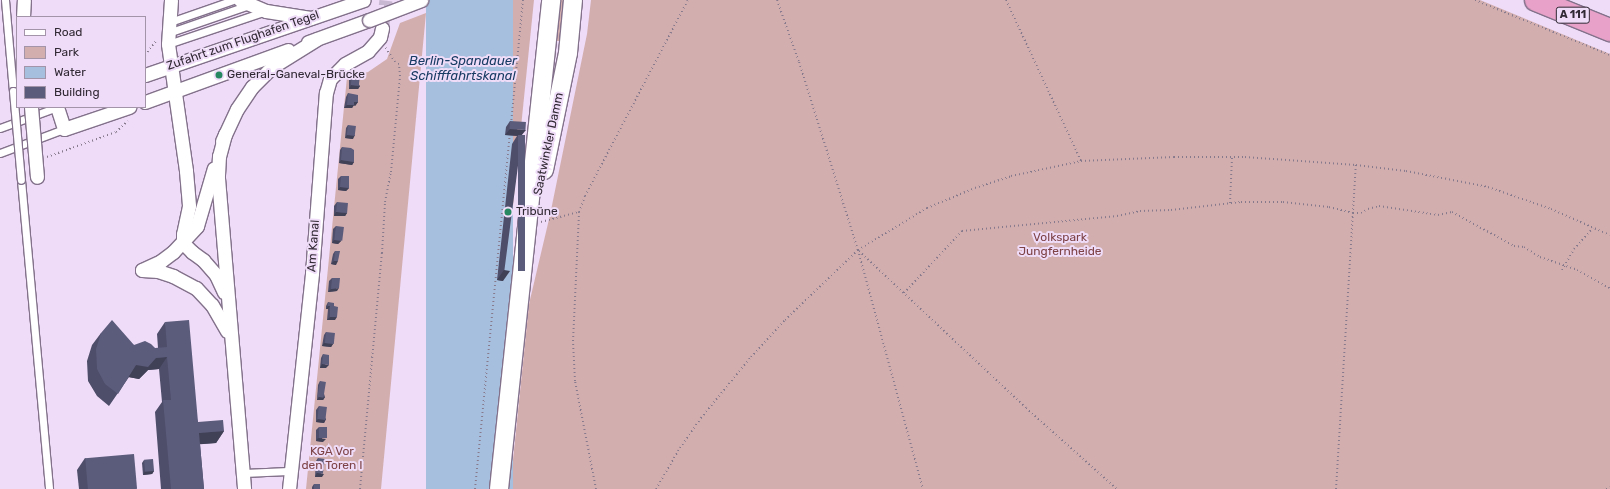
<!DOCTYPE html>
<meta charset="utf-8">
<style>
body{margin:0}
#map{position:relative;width:1610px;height:489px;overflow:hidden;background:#efdcf8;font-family:Rubik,sans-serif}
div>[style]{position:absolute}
.green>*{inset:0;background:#d3aeaf;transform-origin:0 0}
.water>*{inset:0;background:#a7bfde;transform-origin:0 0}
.minor-tunnel>*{height:13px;margin-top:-6.5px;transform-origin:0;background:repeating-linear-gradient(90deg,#c9b8d1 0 13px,transparent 0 19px)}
.path>*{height:2px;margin-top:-1px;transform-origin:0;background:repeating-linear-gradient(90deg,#877a8d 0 1px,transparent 0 4px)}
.roads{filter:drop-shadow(1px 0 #83718b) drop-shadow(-1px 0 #83718b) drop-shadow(0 1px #83718b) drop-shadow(0 -1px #83718b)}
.service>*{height:7px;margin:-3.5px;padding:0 3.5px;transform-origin:3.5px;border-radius:3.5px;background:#fff}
.minor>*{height:13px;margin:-6.5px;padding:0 6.5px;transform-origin:6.5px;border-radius:6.5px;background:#fff}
.secondary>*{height:18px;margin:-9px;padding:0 9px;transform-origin:9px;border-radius:9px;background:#fff}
.motorway>*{height:22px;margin:-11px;padding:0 11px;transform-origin:11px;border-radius:11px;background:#e8a1c8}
.bridges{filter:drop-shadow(1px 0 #83718b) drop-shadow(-1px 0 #83718b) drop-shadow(0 1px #83718b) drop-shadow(0 -1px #83718b)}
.service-bridge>*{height:7px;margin:-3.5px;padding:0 3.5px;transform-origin:3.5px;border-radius:3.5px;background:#fff}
.minor-bridge>*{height:13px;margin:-6.5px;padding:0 6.5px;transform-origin:6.5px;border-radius:6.5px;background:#fff}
.wall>*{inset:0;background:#4e4e6a}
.shaded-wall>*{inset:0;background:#404056}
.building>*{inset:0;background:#5b5b7b;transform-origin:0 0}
.dots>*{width:11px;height:11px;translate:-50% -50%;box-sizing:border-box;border:2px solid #efdcf8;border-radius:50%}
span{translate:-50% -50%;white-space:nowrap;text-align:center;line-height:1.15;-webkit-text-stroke:4px #efdcf8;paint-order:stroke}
.shield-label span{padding:1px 3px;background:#efdcf8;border:1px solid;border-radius:3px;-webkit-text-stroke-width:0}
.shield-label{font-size:11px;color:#312934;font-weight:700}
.street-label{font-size:12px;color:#312934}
.poi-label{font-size:12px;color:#312934}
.left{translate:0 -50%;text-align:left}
.park-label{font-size:12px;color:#7d4246}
.water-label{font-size:13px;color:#183b63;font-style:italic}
.legend{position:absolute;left:16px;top:16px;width:130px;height:92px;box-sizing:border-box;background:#efdcf8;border:1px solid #a394aa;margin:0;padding:5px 7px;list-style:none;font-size:12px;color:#312934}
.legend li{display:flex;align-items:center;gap:8px;height:20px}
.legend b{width:20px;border:1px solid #a394aa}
</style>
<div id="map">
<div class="green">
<div style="clip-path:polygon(512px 0,534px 0,484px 489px,465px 489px)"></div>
<div style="left:557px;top:0;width:8px;height:41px"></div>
<div style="clip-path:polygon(591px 0,1480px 0,1610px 54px,1610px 489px,510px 489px,529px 304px,550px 215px,587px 34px)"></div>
<div style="clip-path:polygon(426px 13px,381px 489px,306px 489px,347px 77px,368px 72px,387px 59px,400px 23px)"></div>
</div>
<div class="water">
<div style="left:426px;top:0;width:87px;height:491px"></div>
</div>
<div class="minor-tunnel">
<div style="left:383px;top:24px;width:24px;rotate:-83deg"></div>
</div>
<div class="path">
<div style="left:777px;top:0;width:66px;rotate:70.5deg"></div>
<div style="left:799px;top:62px;width:197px;rotate:72.6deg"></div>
<div style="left:858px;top:250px;width:248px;rotate:74.8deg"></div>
<div style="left:1006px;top:0;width:178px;rotate:65deg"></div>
<div style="left:1475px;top:0;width:146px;rotate:22.2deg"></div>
<div style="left:145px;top:55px;width:18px;rotate:-52deg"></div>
<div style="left:511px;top:124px;width:125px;rotate:-84.5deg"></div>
<div style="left:47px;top:157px;width:73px;rotate:-19.9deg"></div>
<div style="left:116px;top:132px;width:16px;rotate:-43deg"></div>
<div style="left:1230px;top:203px;width:46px;rotate:-87.5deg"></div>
<div style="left:541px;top:222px;width:39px;rotate:-15deg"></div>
<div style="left:859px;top:251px;width:229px;rotate:43.2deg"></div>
<div style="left:1026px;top:408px;width:122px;rotate:41.7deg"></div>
<div style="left:1562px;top:270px;width:24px;rotate:-60deg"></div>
<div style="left:1574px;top:249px;width:28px;rotate:-48deg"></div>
<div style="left:904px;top:293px;width:85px;rotate:-46.9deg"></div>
<div style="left:962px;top:231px;width:156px;rotate:-5.5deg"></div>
<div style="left:1117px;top:216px;width:24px;rotate:-12deg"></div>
<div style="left:1140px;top:211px;width:31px;rotate:-2deg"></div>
<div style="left:1171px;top:210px;width:70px;rotate:-6.5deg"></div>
<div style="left:1241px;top:202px;width:42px"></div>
<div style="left:1283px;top:202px;width:46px;rotate:6.2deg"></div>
<div style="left:1329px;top:207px;width:25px;rotate:14deg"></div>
<div style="left:1353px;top:213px;width:8px"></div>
<div style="left:1361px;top:213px;width:8px;rotate:-30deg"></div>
<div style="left:1368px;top:209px;width:11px;rotate:-15deg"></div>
<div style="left:1379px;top:206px;width:60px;rotate:8.7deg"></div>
<div style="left:1438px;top:215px;width:14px;rotate:-12deg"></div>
<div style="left:1452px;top:212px;width:71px;rotate:28.7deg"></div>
<div style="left:1514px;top:246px;width:10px;rotate:6deg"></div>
<div style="left:1524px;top:247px;width:19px;rotate:32deg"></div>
<div style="left:1540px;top:257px;width:39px;rotate:19deg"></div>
<div style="left:1577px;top:270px;width:38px;rotate:29deg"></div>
<div style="left:360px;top:489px;width:237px;rotate:-84.7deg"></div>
<div style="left:382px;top:253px;width:51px;rotate:-86.6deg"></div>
<div style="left:385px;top:202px;width:31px;rotate:-79deg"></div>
<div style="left:391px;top:172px;width:96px;rotate:-84.6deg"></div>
<div style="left:400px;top:76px;width:12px;rotate:-95deg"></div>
<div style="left:399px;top:64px;width:4px;rotate:-153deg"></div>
<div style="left:395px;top:62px;width:17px;rotate:-123deg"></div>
<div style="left:475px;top:489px;width:357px;rotate:-84.4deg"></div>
<div style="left:596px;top:489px;width:110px;rotate:-101deg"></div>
<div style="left:575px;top:381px;width:40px;rotate:-92.9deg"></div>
<div style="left:573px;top:341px;width:129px;rotate:-87.3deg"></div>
<div style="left:579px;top:212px;width:17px;rotate:-69deg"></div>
<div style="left:585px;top:196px;width:221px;rotate:-62.3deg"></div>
<div style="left:656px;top:489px;width:48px;rotate:-59.7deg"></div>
<div style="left:680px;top:448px;width:37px;rotate:-55deg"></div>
<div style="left:701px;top:418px;width:79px;rotate:-50.7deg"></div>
<div style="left:751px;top:357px;width:50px;rotate:-47.4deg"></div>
<div style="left:785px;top:320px;width:101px;rotate:-43.8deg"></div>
<div style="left:858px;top:250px;width:81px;rotate:-31.3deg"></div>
<div style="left:927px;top:208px;width:52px;rotate:-22.6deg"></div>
<div style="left:975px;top:188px;width:38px;rotate:-18deg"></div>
<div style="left:1011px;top:176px;width:72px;rotate:-12.1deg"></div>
<div style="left:1081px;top:161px;width:93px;rotate:-2.5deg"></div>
<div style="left:1174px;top:157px;width:71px"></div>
<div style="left:1245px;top:157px;width:111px;rotate:4.1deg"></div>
<div style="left:1356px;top:165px;width:50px;rotate:6.8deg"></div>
<div style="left:1406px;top:171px;width:84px;rotate:11deg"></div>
<div style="left:1488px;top:187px;width:67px;rotate:19.2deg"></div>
<div style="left:1551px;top:209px;width:64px;rotate:23.8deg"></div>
<div style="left:1336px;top:489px;width:325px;rotate:-86.5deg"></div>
<div style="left:1606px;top:489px;width:4px;rotate:-27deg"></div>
</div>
<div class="roads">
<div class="service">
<div style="left:5px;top:0;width:91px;rotate:85deg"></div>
<div style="left:170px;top:22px;width:67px;rotate:-19.2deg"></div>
<div style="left:168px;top:33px;width:86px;rotate:-19.1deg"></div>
<div style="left:168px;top:44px;width:103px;rotate:-18.6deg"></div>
<div style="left:0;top:128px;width:61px;rotate:-20.2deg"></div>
<div style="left:0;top:153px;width:68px;rotate:-20.6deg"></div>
<div style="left:21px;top:180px;width:310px;rotate:84.8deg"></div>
<div style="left:242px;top:473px;width:48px;rotate:-2.4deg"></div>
</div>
<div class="minor">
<div style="left:171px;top:0;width:44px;rotate:93.9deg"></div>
<div style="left:168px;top:44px;width:128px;rotate:81.9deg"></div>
<div style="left:186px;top:171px;width:35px;rotate:85deg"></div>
<div style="left:189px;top:206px;width:29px;rotate:102deg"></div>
<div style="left:183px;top:234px;width:9px;rotate:90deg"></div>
<div style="left:183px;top:243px;width:13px;rotate:45deg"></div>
<div style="left:192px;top:252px;width:14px;rotate:36deg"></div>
<div style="left:203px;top:260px;width:20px;rotate:49deg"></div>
<div style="left:216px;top:275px;width:19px;rotate:65deg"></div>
<div style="left:240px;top:0;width:28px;rotate:23deg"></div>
<div style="left:266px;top:11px;width:45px;rotate:9deg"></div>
<div style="left:23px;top:17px;width:17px;rotate:-87deg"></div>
<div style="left:308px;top:42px;width:65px;rotate:-19.8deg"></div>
<div style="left:145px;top:75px;width:231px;rotate:-18.9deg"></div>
<div style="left:145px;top:102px;width:152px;rotate:-20deg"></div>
<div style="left:57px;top:107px;width:23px;rotate:72deg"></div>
<div style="left:64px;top:129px;width:69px;rotate:-18.7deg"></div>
<div style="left:225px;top:134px;width:23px;rotate:105deg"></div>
<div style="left:219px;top:156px;width:22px;rotate:93deg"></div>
<div style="left:218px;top:178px;width:312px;rotate:85.2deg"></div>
<div style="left:222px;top:141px;width:35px;rotate:-65deg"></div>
<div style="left:237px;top:109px;width:27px;rotate:-56deg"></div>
<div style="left:252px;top:87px;width:28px;rotate:-45deg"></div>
<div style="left:272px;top:67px;width:53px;rotate:-31.9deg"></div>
<div style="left:142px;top:270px;width:21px;rotate:-25deg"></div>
<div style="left:161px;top:261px;width:15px;rotate:-37deg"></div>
<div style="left:173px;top:252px;width:35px;rotate:-47deg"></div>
<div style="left:197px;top:226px;width:60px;rotate:-73.7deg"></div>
<div style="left:142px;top:270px;width:16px;rotate:4deg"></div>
<div style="left:158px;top:271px;width:16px;rotate:18deg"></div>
<div style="left:173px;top:276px;width:26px;rotate:28deg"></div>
<div style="left:196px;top:288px;width:23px;rotate:47deg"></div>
<div style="left:212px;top:305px;width:30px;rotate:60deg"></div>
<div style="left:289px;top:489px;width:217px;rotate:-83.9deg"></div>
<div style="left:312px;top:273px;width:181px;rotate:-85.6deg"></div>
<div style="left:326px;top:93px;width:15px;rotate:-74deg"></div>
<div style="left:330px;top:79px;width:21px;rotate:-45deg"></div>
<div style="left:345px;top:64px;width:26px;rotate:-29deg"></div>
<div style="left:368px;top:51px;width:18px;rotate:-49deg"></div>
<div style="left:380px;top:37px;width:9px;rotate:-77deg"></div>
</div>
<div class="secondary">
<div style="left:544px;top:170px;width:119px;rotate:-78.4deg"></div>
<div style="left:568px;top:53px;width:53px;rotate:-84.6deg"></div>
<div style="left:499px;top:489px;width:492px;rotate:-83.9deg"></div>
</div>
<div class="motorway">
<div style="left:1536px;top:0;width:80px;rotate:22.1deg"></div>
</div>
</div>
<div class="bridges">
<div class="service-bridge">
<div style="left:13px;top:91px;width:89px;rotate:84.9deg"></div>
</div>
<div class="minor-bridge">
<div style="left:369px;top:20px;width:56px;rotate:-21deg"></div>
<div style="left:31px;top:107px;width:70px;rotate:85.1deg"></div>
</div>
</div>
<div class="wall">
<div style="clip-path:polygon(352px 75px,360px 86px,358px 89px,349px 89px,349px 78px)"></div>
<div style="clip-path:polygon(348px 93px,358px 102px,355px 106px,354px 105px,352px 108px,344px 108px,346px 97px)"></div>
<div style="clip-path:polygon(510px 121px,522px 135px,503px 281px,497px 280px,512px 144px,517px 136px,505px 135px,506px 127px)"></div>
<div style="clip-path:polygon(348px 125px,353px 139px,345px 138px,346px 128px)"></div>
<div style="clip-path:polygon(342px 147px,354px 162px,352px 165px,339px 163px,340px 150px)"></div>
<div style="clip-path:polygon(341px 176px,349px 188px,346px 191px,338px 190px,338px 179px)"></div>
<div style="clip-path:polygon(337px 202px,347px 213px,345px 216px,334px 216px,334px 206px)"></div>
<div style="clip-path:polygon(336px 226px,341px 241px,338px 244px,332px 243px,333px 229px)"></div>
<div style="clip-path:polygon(335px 251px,336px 265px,331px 264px,333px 254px)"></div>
<div style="clip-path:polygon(332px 278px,337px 291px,328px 292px,329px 281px)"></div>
<div style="clip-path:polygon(328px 302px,334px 306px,335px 320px,327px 320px,328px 309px,326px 309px,326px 306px)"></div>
<div style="clip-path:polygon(165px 322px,198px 422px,224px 431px,216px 443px,200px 444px,204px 489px,161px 489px,155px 412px,162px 402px,159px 369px,148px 370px,139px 379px,129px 377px,109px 406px,97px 396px,88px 381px,87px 361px,92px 345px,101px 333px,134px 345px,155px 348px,158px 348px,157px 334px)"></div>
<div style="clip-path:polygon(326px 332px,333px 344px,331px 347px,322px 346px,324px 335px)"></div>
<div style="clip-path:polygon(323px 354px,326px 368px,320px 368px,321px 358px)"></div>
<div style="clip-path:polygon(320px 381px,325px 397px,323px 400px,317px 400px,318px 385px)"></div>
<div style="clip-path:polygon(319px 406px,326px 419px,324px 423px,316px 422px,316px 410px)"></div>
<div style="clip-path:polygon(319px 427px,323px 442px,316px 441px,316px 430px)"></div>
<div style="clip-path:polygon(85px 458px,137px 489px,79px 489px,77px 470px)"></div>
<div style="clip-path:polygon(318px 458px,322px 477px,315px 477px,316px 461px)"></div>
<div style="clip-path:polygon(144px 460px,154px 471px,152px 474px,143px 475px,142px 463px)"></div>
<div style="clip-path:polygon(314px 484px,320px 489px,312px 489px,312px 487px)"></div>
</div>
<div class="shaded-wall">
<div style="clip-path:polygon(351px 85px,360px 86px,358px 89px,349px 89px)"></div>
<div style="clip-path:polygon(354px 102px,358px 102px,355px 106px,354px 105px,352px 108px,344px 108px,347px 105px)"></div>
<div style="clip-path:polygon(510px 129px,526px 130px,521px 136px,505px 135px)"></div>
<div style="clip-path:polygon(347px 135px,355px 135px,353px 139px,345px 138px)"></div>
<div style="clip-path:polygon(341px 160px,354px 162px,352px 165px,339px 163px)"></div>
<div style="clip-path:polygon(340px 187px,349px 188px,346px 191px,338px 190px)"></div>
<div style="clip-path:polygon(336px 212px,347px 213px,345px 216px,334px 216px)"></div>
<div style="clip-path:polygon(334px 240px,341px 241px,338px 244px,332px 243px)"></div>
<div style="clip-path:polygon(334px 261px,338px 261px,336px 265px,331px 264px)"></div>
<div style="clip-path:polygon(504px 270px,510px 271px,503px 281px,497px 280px)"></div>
<div style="clip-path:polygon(339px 288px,337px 291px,328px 292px,331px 289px)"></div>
<div style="clip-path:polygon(328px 306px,330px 306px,328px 309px,326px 309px)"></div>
<div style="clip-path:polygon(330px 317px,337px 317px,335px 320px,327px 320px)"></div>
<div style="clip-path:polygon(324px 343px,333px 344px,331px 347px,322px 346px)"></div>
<div style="clip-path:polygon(167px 357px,159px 369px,148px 370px,139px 379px,128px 377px,136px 365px,156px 358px)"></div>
<div style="clip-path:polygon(322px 364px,329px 365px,326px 368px,320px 368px)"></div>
<div style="clip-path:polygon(319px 397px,325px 397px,323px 400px,317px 400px)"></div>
<div style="clip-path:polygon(318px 419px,326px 419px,324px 423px,316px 422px)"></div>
<div style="clip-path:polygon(224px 431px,216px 443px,191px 445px,199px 433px)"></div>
<div style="clip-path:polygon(318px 438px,326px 439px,323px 442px,316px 441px)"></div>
<div style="clip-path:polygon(145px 471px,154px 471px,152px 474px,143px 475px)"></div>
<div style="clip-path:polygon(317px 473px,324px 474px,322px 477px,315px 477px)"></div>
</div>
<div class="building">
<div style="left:352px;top:75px;width:8px;height:10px;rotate:7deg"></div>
<div style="clip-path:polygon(348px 93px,358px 95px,358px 102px,354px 102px,354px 105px,347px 105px)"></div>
<div style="left:510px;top:121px;width:16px;height:8px;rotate:4deg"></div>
<div style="left:348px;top:125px;width:8px;height:10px;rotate:7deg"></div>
<div style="left:518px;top:135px;width:7px;height:136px"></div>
<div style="clip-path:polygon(342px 147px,351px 148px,354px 150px,354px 162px,341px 160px)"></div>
<div style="clip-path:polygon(341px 176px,349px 176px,349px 188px,340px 187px)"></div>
<div style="left:337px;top:202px;width:11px;height:10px;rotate:5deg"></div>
<div style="left:336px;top:226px;width:8px;height:14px;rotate:7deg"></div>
<div style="clip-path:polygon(335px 251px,340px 251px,338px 261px,334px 261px)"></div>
<div style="clip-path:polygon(332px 278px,340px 278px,339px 288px,331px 289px)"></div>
<div style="clip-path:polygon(328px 302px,334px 303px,334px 306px,338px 307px,337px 317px,330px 317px,330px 306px,328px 306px)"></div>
<div style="clip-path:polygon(112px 320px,134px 345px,145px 341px,151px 344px,155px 348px,167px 347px,165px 322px,189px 320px,198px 422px,223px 420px,224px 431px,199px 433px,204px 489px,171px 489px,163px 400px,171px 400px,167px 357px,156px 358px,148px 367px,136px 365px,118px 394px,105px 384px,97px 369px,96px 349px,101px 333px)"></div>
<div style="left:326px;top:332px;width:9px;height:11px;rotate:6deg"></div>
<div style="clip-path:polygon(323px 354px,329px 355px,329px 365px,322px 364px)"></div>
<div style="left:320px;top:381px;width:6px;height:16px;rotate:9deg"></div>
<div style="left:319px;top:406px;width:8px;height:13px;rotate:7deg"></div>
<div style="left:319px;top:427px;width:8px;height:11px"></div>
<div style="left:134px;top:454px;width:35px;height:49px;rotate:85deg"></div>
<div style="left:318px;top:458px;width:7px;height:15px;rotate:8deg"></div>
<div style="left:153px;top:459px;width:12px;height:9px;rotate:85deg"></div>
<div style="left:314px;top:484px;width:6px;height:5px"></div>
</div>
<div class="dots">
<div style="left:219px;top:75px;background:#278862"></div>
<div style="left:508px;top:212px;background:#278862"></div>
</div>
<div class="shield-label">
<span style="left:1573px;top:15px">A 111</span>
</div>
<div class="street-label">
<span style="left:243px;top:41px;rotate:-19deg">Zufahrt zum Flughafen Tegel</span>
<span style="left:549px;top:144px;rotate:-78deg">Saatwinkler Damm</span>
<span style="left:314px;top:246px;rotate:-86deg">Am Kanal</span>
</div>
<div class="poi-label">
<span class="left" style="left:227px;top:75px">General-Ganeval-Brücke</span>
<span class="left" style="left:516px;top:212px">Tribüne</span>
</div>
<div class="park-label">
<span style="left:1060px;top:245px">Volkspark<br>Jungfernheide</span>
<span style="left:332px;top:459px">KGA Vor<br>den Toren I</span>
</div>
<div class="water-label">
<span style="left:463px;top:69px">Berlin-Spandauer<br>Schifffahrtskanal</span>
</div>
<ul class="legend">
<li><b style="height:5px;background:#fff"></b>Road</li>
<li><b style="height:11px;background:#d3aeaf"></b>Park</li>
<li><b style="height:11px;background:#a7bfde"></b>Water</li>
<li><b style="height:11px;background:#5b5b7b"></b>Building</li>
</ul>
</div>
